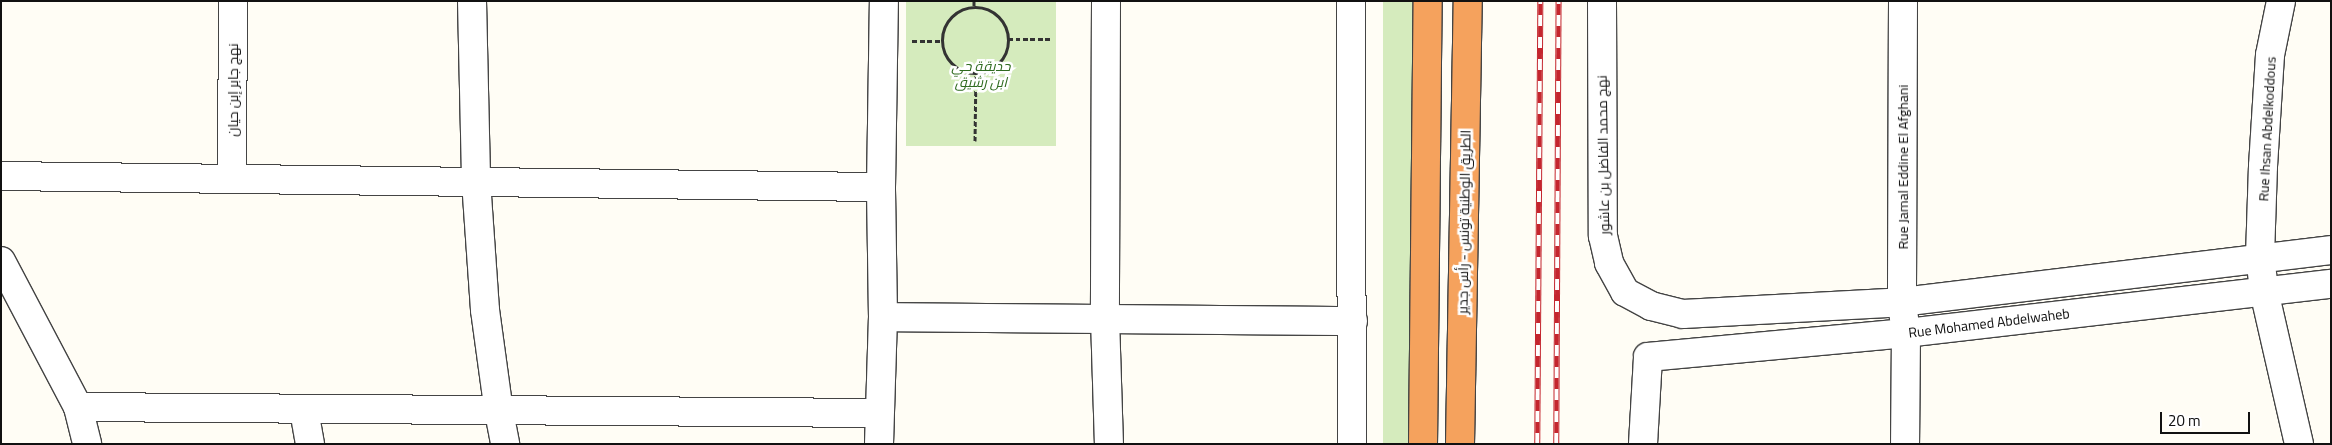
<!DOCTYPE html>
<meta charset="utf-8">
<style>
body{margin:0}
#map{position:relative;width:2332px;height:445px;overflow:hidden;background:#fffdf5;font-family:Georgia,Cairo,serif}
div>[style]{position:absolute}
.green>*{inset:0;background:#d5ebbd;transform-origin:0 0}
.path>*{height:3px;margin-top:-1.5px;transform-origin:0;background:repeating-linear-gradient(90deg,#333 0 5px,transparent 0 7.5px)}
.path>.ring{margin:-1.5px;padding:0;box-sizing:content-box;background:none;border:3px solid #333;border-radius:50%}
.roads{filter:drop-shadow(1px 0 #444) drop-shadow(-1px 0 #444) drop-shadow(0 1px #444) drop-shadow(0 -1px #444)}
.street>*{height:28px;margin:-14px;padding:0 14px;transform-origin:14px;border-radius:14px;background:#fff}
.highway>*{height:28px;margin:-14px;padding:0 14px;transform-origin:14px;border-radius:14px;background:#f5a25d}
.rail>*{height:5.5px;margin-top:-2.75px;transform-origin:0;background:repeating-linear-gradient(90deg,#fff 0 11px,#c4262e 0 22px);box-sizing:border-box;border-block:1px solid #c4262e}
span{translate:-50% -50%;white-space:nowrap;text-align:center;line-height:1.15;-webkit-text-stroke:5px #fff;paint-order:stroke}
.park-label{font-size:14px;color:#2f6b1f;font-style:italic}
.street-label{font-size:14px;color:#111}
.frame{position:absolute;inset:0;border:2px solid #111;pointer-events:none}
.scale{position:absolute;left:2160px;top:412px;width:90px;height:22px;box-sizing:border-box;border:2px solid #111;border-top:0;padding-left:6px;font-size:15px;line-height:18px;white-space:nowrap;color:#111;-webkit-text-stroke:4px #fff;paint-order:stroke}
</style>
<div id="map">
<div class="green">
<div style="left:906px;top:1px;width:150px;height:145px"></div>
<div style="left:1383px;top:1px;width:34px;height:443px"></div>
</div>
<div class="path">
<div style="left:974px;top:1px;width:6px;rotate:90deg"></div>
<div class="ring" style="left:942px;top:7px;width:63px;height:63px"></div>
<div style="left:1008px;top:39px;width:44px"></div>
<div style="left:912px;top:41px;width:29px"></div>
<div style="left:975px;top:141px;width:68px;rotate:-89.2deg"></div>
</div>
<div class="roads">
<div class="street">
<div style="left:472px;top:1px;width:180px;rotate:88.7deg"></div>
<div style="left:476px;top:181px;width:129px;rotate:86deg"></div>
<div style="left:485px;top:310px;width:103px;rotate:82.2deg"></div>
<div style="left:499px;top:412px;width:33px;rotate:79deg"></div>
<div style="left:1106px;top:1px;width:317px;rotate:90.2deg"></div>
<div style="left:1105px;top:318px;width:126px;rotate:88.2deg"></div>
<div style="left:1351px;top:1px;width:443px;rotate:89.9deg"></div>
<div style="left:1602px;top:1px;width:235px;rotate:89.8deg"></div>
<div style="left:1603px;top:236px;width:28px;rotate:77deg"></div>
<div style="left:1609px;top:263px;width:33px;rotate:61deg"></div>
<div style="left:1625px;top:292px;width:30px;rotate:28deg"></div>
<div style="left:1651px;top:306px;width:33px;rotate:14deg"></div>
<div style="left:1683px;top:314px;width:219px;rotate:-3.1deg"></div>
<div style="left:1902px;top:302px;width:432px;rotate:-6.9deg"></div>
<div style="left:1903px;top:1px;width:301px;rotate:90.2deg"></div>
<div style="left:1902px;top:302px;width:31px;rotate:83deg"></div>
<div style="left:1906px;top:333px;width:111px;rotate:90.5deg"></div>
<div style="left:2281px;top:1px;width:55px;rotate:101.5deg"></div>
<div style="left:2270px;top:55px;width:111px;rotate:93.6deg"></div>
<div style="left:2263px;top:166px;width:91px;rotate:91.9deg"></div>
<div style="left:2260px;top:257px;width:34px;rotate:83deg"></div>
<div style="left:2264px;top:291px;width:157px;rotate:77.1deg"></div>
<div style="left:1px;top:176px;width:880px;rotate:0.72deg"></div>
<div style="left:232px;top:179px;width:178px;rotate:-89.7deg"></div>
<div style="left:1px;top:261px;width:165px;rotate:62.2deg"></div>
<div style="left:78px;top:407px;width:38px;rotate:76deg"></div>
<div style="left:883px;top:317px;width:470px;rotate:0.5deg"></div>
<div style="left:78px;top:407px;width:800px;rotate:0.43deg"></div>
<div style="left:304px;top:410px;width:35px;rotate:80deg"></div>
<div style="left:879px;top:444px;width:127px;rotate:-88.2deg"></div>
<div style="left:883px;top:317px;width:130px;rotate:-90.9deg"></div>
<div style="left:881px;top:187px;width:186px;rotate:-89.1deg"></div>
<div style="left:1643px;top:444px;width:87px;rotate:-86.7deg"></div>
<div style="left:1648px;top:357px;width:259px;rotate:-5.3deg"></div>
<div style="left:1906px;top:333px;width:428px;rotate:-6.6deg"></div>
</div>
<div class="highway">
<div style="left:1423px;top:444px;width:443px;rotate:-89.4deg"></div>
<div style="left:1460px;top:444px;width:443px;rotate:-89deg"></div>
</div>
</div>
<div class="rail">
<div style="left:1537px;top:444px;width:443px;rotate:-89.6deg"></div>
<div style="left:1556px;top:444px;width:443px;rotate:-89.7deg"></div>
</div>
<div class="park-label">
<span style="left:981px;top:74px">حديقة حي<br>ابن رشيق</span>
</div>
<div class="street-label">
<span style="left:233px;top:90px;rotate:-90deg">نهج جابر إبن حيان</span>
<span style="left:2267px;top:129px;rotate:-87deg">Rue Ihsan Abdelkoddous</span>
<span style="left:1603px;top:155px;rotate:-91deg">نهج محمد الفاضل بن عاشور</span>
<span style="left:1903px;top:167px;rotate:-90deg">Rue Jamal Eddine El Afghani</span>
<span style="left:1464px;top:222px;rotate:-89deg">الطريق الوطنية تونس - رأس جدير</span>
<span style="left:1989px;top:323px;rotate:-7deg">Rue Mohamed Abdelwaheb</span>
</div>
<div class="frame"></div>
<div class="scale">20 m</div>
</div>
